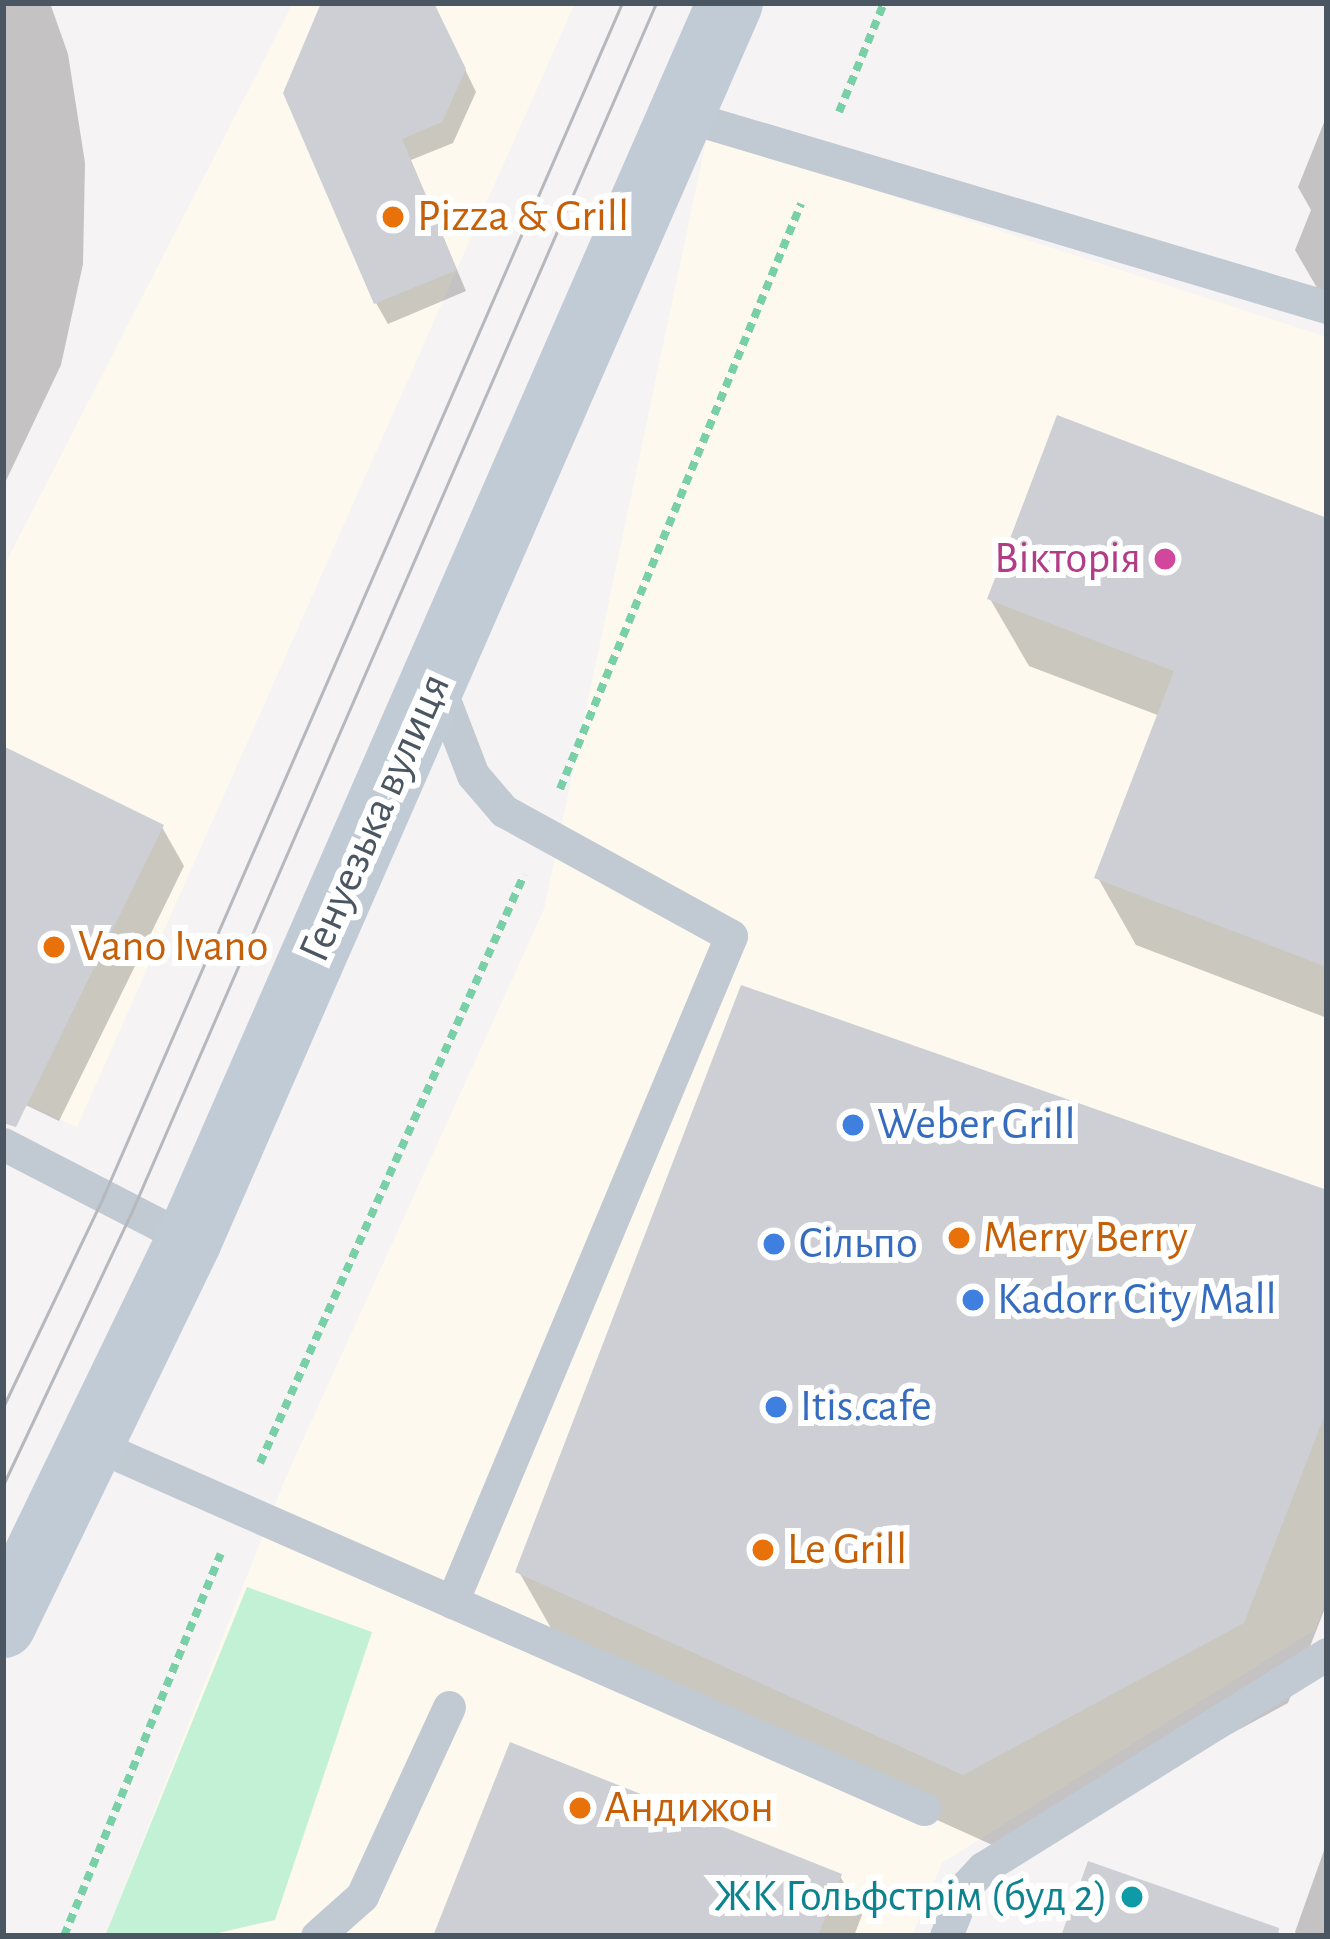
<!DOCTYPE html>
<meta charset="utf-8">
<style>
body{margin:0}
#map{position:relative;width:1330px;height:1939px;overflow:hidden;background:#f5f3f3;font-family:"Alegreya Sans",sans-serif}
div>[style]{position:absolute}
.commercial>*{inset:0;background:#fdf9ef}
.green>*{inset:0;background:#c3f1d5}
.shadow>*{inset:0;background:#0003}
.building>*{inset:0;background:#cdcfd5}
.path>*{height:8px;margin-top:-4px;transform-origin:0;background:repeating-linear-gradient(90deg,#7ad0a6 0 9px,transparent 0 15px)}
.service>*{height:33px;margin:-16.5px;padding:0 16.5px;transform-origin:16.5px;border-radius:16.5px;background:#c1cad2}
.secondary>*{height:66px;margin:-33px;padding:0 33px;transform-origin:33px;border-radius:33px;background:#c1cbd6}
.tram>*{height:3px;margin:-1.5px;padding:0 1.5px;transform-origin:1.5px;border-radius:1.5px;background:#b5b8bd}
.dots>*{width:33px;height:33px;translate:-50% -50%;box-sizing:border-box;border:6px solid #fff;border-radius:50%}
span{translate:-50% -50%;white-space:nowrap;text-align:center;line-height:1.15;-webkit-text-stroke:12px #fff;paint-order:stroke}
.food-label{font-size:45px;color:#c56008}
.left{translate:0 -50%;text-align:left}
.hotel-label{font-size:45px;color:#b23c85}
.right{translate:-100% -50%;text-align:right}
.street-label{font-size:45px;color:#4a5661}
.shop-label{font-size:45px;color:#366cbe}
.culture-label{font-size:45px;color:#0d838f}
.frame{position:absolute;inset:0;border:6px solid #4a5661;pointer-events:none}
</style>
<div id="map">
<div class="commercial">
<div style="clip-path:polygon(293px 3px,575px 3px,77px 1127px,3px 1094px,3px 568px)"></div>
<div style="clip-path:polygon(707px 136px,1327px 337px,1327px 1596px,1315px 1630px,942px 1863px,912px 1936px,105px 1936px,285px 1479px,544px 909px)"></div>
</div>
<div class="green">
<div style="clip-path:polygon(247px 1587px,372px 1632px,275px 1920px,205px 1936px,105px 1936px)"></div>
</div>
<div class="shadow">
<div style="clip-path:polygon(3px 3px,50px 3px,68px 54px,85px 163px,83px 264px,61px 365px,3px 487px)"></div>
<div style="clip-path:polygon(324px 3px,433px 3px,476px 92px,453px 143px,411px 160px,466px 291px,388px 324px,376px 303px)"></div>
<div style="clip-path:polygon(1327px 115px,1327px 305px,1295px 250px,1311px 210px,1298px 187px)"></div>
<div style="clip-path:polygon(1327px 521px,1327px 1018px,1136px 945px,1098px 878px,1160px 716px,1029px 666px,990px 599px)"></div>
<div style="clip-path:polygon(3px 749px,162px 827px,184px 866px,59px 1121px,3px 1094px)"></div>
<div style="clip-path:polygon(1327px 1193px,1327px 1603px,1288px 1703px,1010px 1853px,564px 1651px,519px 1572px)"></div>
<div style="clip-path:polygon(1327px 1842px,1327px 1936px,1298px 1936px,1295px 1932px)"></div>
<div style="clip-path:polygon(840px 1876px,862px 1915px,854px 1936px,438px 1936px)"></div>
</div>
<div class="building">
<div style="clip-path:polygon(321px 3px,434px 3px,466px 69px,442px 122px,402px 139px,457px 270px,374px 304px,283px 93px)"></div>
<div style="clip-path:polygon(1057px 415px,1327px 518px,1327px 967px,1094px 878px,1174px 671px,987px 599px)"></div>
<div style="clip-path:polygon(3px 746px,164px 825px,16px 1127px,3px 1123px)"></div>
<div style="clip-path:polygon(741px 985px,1327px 1190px,1327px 1409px,1244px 1623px,963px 1775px,515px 1572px)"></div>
<div style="clip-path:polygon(510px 1742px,842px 1874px,818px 1936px,433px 1936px)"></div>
<div style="clip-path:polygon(1088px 1861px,1279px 1928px,1278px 1936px,1061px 1936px)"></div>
</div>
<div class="path">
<div style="left:839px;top:112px;width:118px;rotate:-67.6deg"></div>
<div style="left:560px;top:789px;width:633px;rotate:-67.61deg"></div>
<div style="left:260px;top:1463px;width:645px;rotate:-65.82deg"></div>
<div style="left:64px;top:1936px;width:413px;rotate:-67.7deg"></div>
</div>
<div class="service">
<div style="left:685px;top:116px;width:670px;rotate:16.57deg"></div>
<div style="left:438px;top:684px;width:97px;rotate:69deg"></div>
<div style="left:473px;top:775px;width:48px;rotate:49.3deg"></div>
<div style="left:504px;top:811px;width:259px;rotate:28.8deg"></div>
<div style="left:731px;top:936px;width:722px;rotate:112.73deg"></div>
<div style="left:3px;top:1144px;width:209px;rotate:27.3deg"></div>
<div style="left:91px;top:1443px;width:910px;rotate:23.72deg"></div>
<div style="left:317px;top:1936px;width:60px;rotate:-41.6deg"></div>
<div style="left:362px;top:1896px;width:208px;rotate:-65.3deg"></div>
<div style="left:946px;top:1936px;width:54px;rotate:-68.2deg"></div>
<div style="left:966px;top:1886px;width:25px;rotate:-47deg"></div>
<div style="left:983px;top:1868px;width:405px;rotate:-31.9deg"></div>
</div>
<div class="secondary">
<div style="left:3px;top:1625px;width:428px;rotate:-64.2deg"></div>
<div style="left:189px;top:1240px;width:1350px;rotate:-66.38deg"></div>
</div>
<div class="tram">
<div style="left:3px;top:1407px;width:233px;rotate:-64.5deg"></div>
<div style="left:103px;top:1197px;width:1302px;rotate:-66.51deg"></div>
<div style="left:3px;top:1485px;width:303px;rotate:-64.8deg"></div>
<div style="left:132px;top:1211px;width:1317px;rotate:-66.55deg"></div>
</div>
<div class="dots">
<div style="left:393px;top:217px;background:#e8710a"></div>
<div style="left:1165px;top:559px;background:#d1479c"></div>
<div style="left:54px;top:947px;background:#e8710a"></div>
<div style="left:853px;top:1125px;background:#3f7fe0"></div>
<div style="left:959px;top:1238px;background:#e8710a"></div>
<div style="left:774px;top:1244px;background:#3f7fe0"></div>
<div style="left:973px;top:1300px;background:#3f7fe0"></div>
<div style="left:776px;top:1407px;background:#3f7fe0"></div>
<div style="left:763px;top:1550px;background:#e8710a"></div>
<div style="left:580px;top:1808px;background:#e8710a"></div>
<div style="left:1132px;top:1897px;background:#0f9aa8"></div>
</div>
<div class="food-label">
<span class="left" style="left:417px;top:217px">Pizza &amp; Grill</span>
<span class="left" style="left:78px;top:947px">Vano Ivano</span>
<span class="left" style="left:983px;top:1238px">Merry Berry</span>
<span class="left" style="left:787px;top:1550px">Le Grill</span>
<span class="left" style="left:604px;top:1808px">Андижон</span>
</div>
<div class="hotel-label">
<span class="right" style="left:1141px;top:559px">Вікторія</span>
</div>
<div class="street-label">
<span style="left:375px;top:818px;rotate:-66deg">Генуезька вулиця</span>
</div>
<div class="shop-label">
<span class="left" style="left:877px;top:1125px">Weber Grill</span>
<span class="left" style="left:798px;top:1244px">Сільпо</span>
<span class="left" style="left:997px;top:1300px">Kadorr City Mall</span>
<span class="left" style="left:800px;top:1407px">Itis.cafe</span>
</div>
<div class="culture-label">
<span class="right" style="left:1108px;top:1897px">ЖК Гольфстрім (буд 2)</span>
</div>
<div class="frame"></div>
</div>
